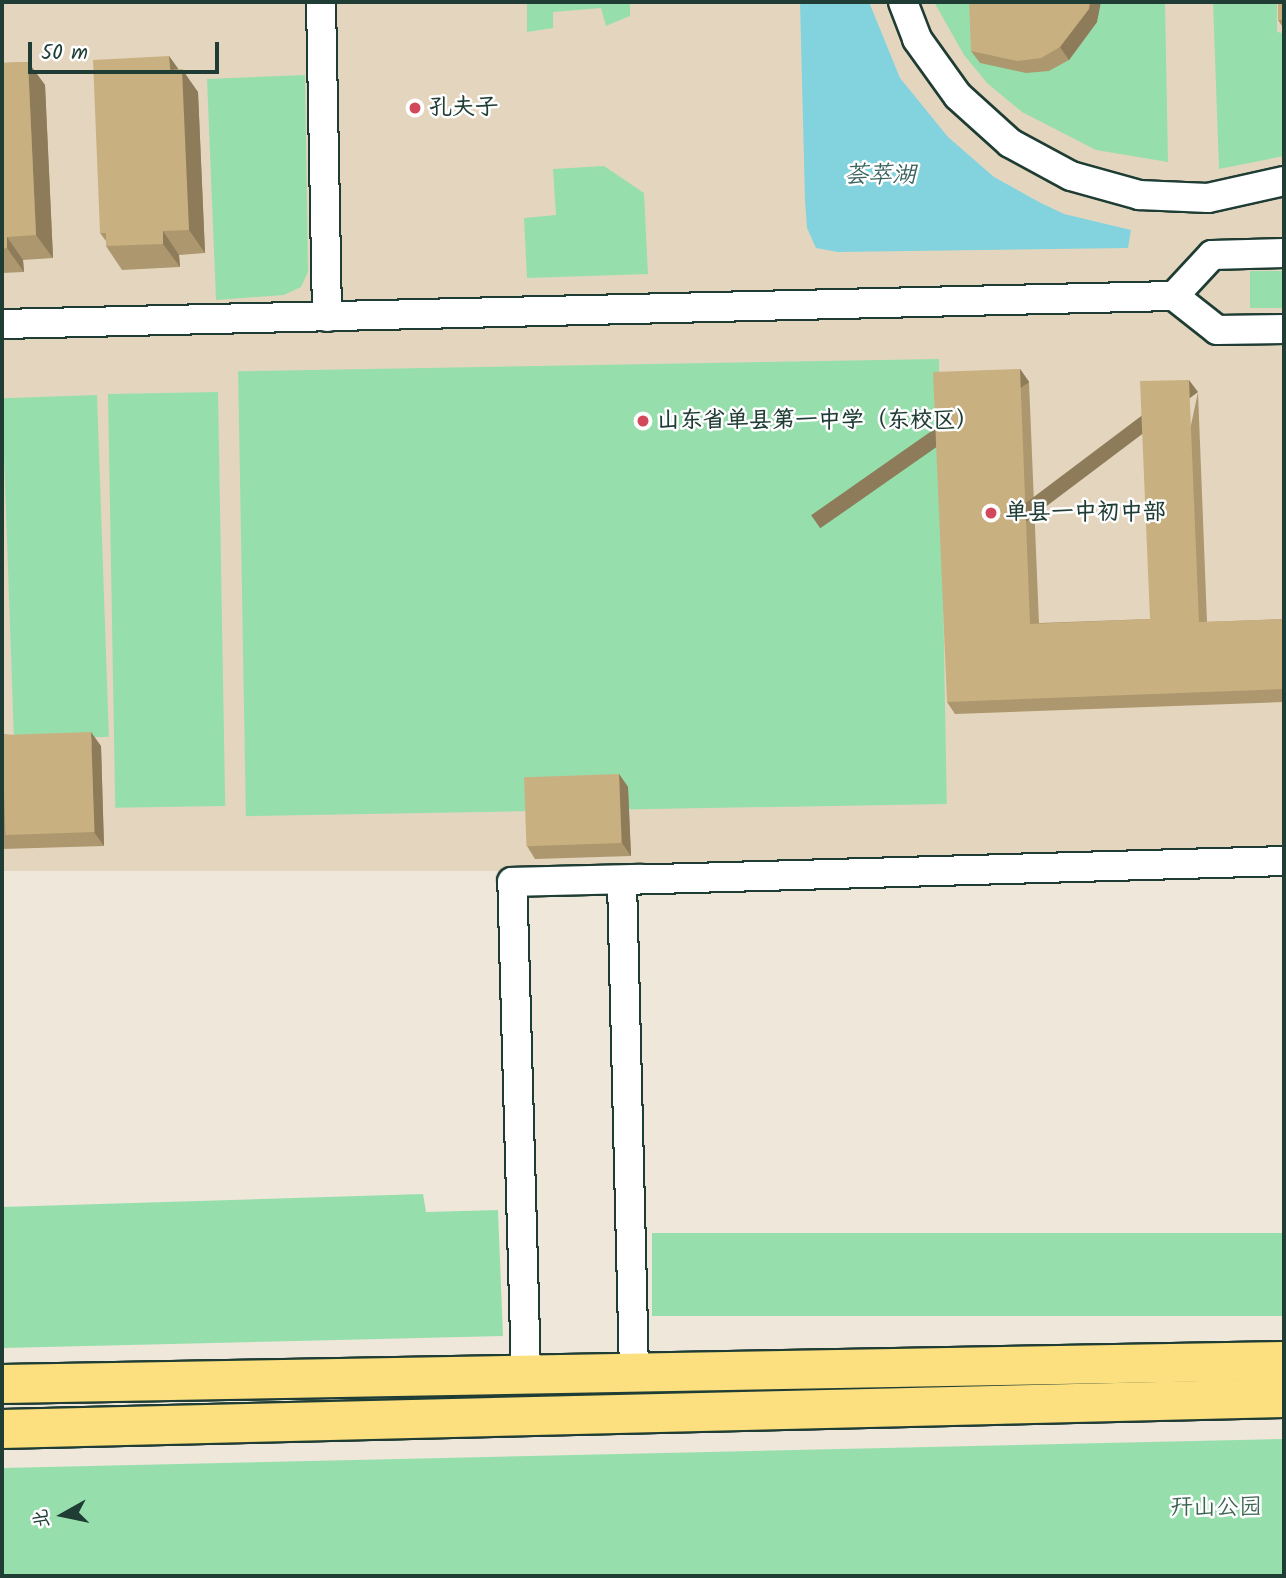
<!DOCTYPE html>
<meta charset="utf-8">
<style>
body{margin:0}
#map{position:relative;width:1286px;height:1578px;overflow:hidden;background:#efe7d9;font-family:Kalam,"LXGW WenKai TC",sans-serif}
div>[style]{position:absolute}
.built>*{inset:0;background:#e4d6be;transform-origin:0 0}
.green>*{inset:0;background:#96dfad;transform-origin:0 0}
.water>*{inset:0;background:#83d3de}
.roads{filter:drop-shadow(2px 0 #1f3d34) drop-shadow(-2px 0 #1f3d34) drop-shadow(0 2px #1f3d34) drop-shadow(0 -2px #1f3d34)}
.minor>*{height:28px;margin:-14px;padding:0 14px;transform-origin:14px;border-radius:14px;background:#fff}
.primary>*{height:38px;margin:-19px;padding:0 19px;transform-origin:19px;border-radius:19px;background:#fce080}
.wall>*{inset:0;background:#ad976e}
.shaded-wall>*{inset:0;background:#8d7b5a;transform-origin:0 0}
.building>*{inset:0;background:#c9b080;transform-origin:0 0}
.dots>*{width:19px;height:19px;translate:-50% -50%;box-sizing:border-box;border:4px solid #fff;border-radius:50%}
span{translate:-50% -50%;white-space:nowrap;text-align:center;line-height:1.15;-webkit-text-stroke:5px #fff;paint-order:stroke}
.poi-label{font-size:23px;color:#1f3d34;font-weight:700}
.left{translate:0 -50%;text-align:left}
.park-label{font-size:23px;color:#3d6652}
.water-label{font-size:24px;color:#38625e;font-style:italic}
.frame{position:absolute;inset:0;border:4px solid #1f3d34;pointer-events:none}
.north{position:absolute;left:28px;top:1480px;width:70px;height:70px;-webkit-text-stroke:5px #fff;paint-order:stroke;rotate:261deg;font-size:19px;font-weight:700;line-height:28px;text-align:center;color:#1f3d34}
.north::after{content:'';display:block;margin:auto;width:24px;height:32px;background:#1f3d34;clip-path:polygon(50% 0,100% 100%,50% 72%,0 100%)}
.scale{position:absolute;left:28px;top:42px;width:191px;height:32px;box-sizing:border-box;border:4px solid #1f3d34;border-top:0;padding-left:9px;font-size:21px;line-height:24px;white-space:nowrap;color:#1f3d34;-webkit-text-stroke:5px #fff;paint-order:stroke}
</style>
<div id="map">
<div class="built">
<div style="left:2px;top:2px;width:1282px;height:869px"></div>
</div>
<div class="green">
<div style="clip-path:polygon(527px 2px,630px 2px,630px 16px,606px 26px,601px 8px,553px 12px,553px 28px,527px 32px)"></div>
<div style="clip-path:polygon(934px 2px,1165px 2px,1168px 162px,1096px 150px,1022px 112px,987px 83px,964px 55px)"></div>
<div style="clip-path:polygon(1213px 2px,1277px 2px,1277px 32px,1284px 33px,1284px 156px,1219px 169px)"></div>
<div style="clip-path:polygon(305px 75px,308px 272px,301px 287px,284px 295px,216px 300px,207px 79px)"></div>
<div style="clip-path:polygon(604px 166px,644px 193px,648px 274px,527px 278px,524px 218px,556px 215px,553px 169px)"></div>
<div style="left:1284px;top:271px;width:37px;height:34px;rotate:90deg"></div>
<div style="left:939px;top:359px;width:445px;height:701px;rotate:89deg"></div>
<div style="left:218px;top:392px;width:414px;height:110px;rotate:89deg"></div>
<div style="left:97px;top:395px;width:342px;height:95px;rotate:88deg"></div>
<div style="clip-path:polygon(423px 1194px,426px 1212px,498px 1210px,503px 1336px,2px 1348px,2px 1207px)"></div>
<div style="left:1284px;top:1233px;width:83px;height:632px;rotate:90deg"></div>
<div style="clip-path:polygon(1284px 1439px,1284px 1576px,2px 1576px,2px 1468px)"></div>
</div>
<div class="water">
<div style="clip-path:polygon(800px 2px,869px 2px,900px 78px,948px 137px,994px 177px,1039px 202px,1064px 214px,1131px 230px,1128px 248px,838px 252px,816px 248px,807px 228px,805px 201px)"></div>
</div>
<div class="roads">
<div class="minor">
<div style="left:321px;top:2px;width:315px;rotate:88.9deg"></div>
<div style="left:903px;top:2px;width:40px;rotate:69deg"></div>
<div style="left:917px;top:39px;width:70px;rotate:54.3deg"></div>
<div style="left:958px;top:96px;width:70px;rotate:42.1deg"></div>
<div style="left:1010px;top:143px;width:69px;rotate:28.4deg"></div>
<div style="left:1071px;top:176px;width:71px;rotate:15.6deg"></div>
<div style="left:1139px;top:195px;width:69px;rotate:2.5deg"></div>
<div style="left:1208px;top:198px;width:78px;rotate:-12.6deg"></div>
<div style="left:1174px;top:296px;width:56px;rotate:-47.2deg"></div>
<div style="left:1212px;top:255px;width:72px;rotate:-1.6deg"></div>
<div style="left:2px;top:324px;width:1172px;rotate:-1.37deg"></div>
<div style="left:1174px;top:296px;width:55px;rotate:38.3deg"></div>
<div style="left:1217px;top:330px;width:67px;rotate:-0.9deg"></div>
<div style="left:634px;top:1372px;width:492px;rotate:-91.4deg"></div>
<div style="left:622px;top:880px;width:662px;rotate:-1.64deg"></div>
<div style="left:526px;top:1373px;width:491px;rotate:-91.6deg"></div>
<div style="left:512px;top:882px;width:127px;rotate:-1.4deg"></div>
</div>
<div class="primary">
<div style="left:2px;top:1384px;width:1282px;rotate:-1.03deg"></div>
<div style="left:2px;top:1429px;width:1282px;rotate:-1.39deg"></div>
</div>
</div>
<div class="wall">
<div style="clip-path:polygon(1284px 2px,1284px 29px,1278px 20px)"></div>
<div style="clip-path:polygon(1097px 22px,1069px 60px,1049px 71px,1026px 73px,980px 63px,971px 51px)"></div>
<div style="clip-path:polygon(169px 56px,178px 69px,198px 92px,205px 253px,179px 255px,180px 267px,122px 270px,106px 246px,106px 241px,100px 233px)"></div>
<div style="clip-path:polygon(28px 62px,45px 85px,53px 258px,23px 260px,24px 272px,2px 273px,2px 63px)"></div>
<div style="clip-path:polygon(1020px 369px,1029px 382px,1039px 623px,1150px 619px,1198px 392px,1207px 622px,1284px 619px,1284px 702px,955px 714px,947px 702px)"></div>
<div style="clip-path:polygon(2px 734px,101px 746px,104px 846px,2px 849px)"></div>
<div style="clip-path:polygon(619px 774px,628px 787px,631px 856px,535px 859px,527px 846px)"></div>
</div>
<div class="shaded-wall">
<div style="clip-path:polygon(1090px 2px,1101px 2px,1097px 22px,1069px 60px,1060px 47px)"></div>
<div style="clip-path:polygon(169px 56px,182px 74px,182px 69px,198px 92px,205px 253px,189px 230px)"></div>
<div style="clip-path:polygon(28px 62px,45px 85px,53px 258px,36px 235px)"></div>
<div style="clip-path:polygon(163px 231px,179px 255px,180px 267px,163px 244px)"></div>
<div style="clip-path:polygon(7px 237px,23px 260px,24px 272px,7px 248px)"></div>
<div style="left:1020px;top:369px;width:16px;height:255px;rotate:55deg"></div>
<div style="left:1189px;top:380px;width:15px;height:242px;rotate:53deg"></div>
<div style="clip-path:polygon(91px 732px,101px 746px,104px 846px,94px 832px)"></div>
<div style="clip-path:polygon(619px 774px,628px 787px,631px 856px,622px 843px)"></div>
</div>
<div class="building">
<div style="clip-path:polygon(969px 2px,1090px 2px,1089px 9px,1060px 47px,1041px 58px,1017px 61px,971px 51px)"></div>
<div style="left:1278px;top:2px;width:6px;height:18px"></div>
<div style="clip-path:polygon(169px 56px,170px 70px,182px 69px,189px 230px,163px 231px,163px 244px,106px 246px,106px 233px,100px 233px,93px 60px)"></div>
<div style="clip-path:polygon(28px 62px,36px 235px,7px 237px,7px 248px,2px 249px,2px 63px)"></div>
<div style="clip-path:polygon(1020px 369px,1030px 624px,1150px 619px,1140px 381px,1189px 380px,1199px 622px,1284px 619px,1284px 689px,947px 702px,933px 372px)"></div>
<div style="left:91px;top:732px;width:100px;height:89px;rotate:88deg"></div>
<div style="left:619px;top:774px;width:69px;height:95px;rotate:88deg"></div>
</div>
<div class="dots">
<div style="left:415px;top:108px;background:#d1495b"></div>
<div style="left:643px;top:421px;background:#d1495b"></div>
<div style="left:991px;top:513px;background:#d1495b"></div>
</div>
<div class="poi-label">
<span class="left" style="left:429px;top:108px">孔夫子</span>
<span class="left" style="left:657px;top:421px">山东省单县第一中学（东校区）</span>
<span class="left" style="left:1005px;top:513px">单县一中初中部</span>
</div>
<div class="park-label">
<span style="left:1216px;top:1508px">幵山公园</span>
</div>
<div class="water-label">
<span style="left:880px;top:176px">荟萃湖</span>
</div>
<div class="frame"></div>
<div class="north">北</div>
<div class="scale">50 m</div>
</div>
